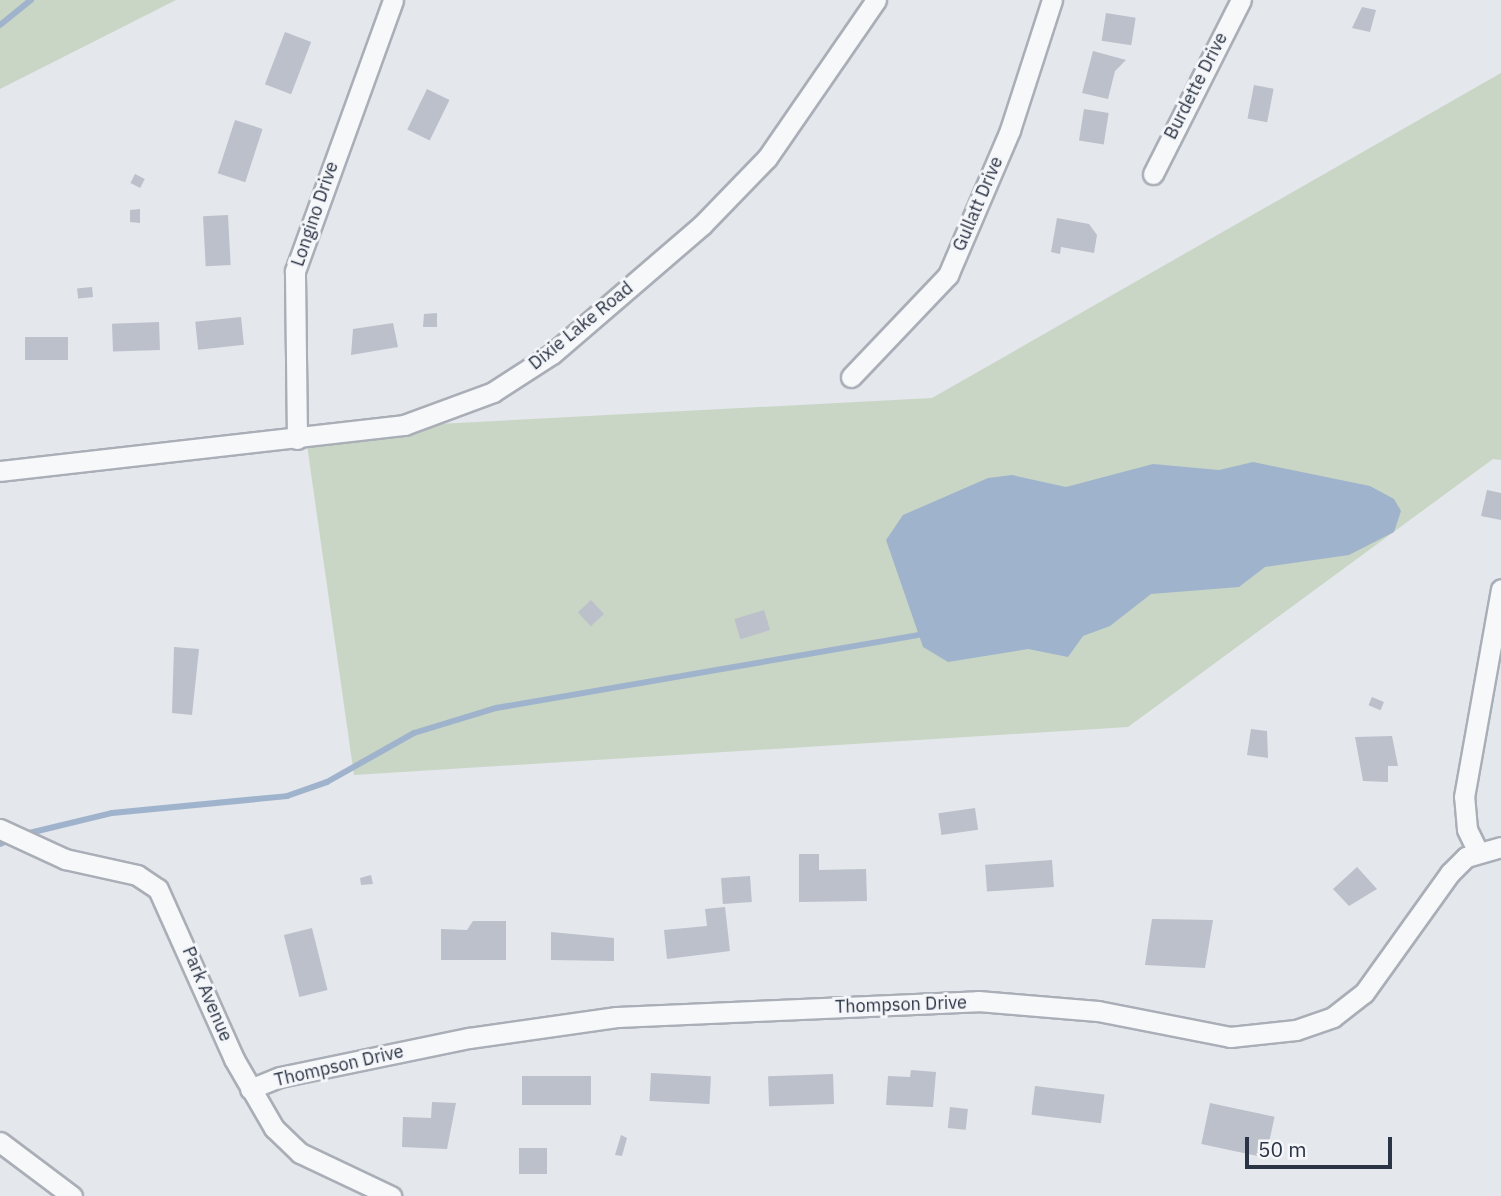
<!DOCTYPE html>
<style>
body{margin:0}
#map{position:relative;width:1501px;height:1196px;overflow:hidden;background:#e4e7ec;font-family:"IBM Plex Sans",sans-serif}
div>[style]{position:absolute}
.green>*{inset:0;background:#c9d6c5}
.water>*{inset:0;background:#9fb4cc}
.stream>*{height:6px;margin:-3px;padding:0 3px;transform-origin:3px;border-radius:3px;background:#9fb4cc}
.building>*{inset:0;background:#bbc0ca;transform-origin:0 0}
.roads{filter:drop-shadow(2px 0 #a9aeb7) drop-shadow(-2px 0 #a9aeb7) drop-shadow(0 2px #a9aeb7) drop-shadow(0 -2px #a9aeb7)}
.minor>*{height:19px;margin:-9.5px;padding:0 9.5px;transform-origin:9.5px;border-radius:9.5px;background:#f7f8fa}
span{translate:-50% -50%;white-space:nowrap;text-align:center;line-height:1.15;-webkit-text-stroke:6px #f4f6f9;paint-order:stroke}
.street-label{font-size:18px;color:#2b3445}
.scale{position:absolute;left:1245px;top:1137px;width:147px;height:32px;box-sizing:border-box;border:4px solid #2b3445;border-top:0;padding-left:9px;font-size:21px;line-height:24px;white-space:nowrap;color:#2b3445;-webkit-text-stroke:5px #f4f6f9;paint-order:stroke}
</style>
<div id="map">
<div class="green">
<div style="clip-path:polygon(0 0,176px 0,0 89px)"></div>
<div style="clip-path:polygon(1501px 73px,1501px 460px,1493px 459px,1128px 727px,354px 775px,305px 431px,932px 398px)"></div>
</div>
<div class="water">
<div style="clip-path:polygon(1253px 462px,1370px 486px,1394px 499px,1401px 511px,1394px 532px,1349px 555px,1265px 567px,1239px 587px,1151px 594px,1110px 626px,1083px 636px,1068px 657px,1028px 649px,948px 662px,923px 647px,886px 540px,903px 515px,988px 478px,1012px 475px,1066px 487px,1153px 464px,1219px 470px)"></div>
</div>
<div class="stream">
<div style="left:0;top:25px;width:40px;rotate:-39deg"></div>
<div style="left:25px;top:834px;width:89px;rotate:-13.6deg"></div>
<div style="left:112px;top:813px;width:176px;rotate:-5.5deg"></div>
<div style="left:287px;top:796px;width:42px;rotate:-19.3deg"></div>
<div style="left:327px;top:782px;width:100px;rotate:-29.4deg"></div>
<div style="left:414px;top:733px;width:86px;rotate:-17deg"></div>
<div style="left:496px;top:708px;width:428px;rotate:-9.8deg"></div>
<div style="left:0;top:844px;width:13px;rotate:-23deg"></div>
</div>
<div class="building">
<div style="clip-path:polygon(1362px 7px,1376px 10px,1370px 32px,1352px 28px)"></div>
<div style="left:1106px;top:13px;width:30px;height:28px;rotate:9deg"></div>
<div style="left:285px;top:32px;width:28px;height:56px;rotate:21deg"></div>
<div style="clip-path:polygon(1093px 51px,1126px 60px,1115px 71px,1108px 99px,1082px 93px)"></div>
<div style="left:1254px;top:85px;width:20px;height:34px;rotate:11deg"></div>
<div style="left:427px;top:89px;width:25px;height:45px;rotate:26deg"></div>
<div style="left:1084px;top:109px;width:25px;height:32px;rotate:9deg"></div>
<div style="left:235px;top:120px;width:29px;height:56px;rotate:18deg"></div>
<div style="left:135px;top:174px;width:11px;height:10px;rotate:27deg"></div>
<div style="clip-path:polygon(140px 209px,140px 223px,130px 222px,130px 210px)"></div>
<div style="left:228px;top:215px;width:50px;height:25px;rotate:87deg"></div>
<div style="clip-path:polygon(1057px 218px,1089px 224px,1097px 235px,1094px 253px,1061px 247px,1060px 254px,1051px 252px)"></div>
<div style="left:92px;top:287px;width:10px;height:15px;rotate:84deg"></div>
<div style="clip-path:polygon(437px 313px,437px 327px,423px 327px,424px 314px)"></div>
<div style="left:241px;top:317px;width:28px;height:46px;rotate:84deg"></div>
<div style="left:159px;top:322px;width:28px;height:47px;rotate:88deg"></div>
<div style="clip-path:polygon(393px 323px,398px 347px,351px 355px,353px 329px)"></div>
<div style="left:68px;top:337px;width:23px;height:43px;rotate:90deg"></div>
<div style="clip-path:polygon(1487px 490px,1501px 493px,1501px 520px,1481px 516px)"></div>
<div style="left:591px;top:600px;width:19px;height:18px;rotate:47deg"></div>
<div style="left:764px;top:610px;width:21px;height:31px;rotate:73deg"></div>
<div style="clip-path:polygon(174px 647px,199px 649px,192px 715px,172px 713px)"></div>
<div style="left:1372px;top:697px;width:13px;height:9px;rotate:23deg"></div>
<div style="clip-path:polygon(1251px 729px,1267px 731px,1268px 758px,1247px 755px)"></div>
<div style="clip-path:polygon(1392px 736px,1398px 766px,1388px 766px,1388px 782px,1363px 781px,1355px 737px)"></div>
<div style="left:975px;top:808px;width:22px;height:37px;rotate:82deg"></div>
<div style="clip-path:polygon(799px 854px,819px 854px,819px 870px,866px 869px,867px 901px,799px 902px)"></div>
<div style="left:1052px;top:860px;width:27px;height:67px;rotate:86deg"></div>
<div style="clip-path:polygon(1357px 867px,1377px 889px,1349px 906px,1333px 889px)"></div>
<div style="clip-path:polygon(371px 875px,373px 884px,361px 885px,360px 878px)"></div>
<div style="left:750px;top:876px;width:26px;height:29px;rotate:86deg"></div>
<div style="clip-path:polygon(725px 907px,730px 951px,667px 959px,664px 930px,707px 926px,705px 909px)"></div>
<div style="clip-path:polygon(1152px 919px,1213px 920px,1205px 968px,1145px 965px)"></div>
<div style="clip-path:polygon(473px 921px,506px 921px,506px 960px,441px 960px,441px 929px,467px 930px)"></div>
<div style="left:312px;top:928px;width:64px;height:29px;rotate:76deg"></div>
<div style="clip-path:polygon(551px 932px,614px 938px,614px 961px,551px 960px)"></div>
<div style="clip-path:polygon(911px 1070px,936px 1072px,933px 1107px,886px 1105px,888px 1076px,910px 1077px)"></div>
<div style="left:651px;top:1073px;width:60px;height:28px;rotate:3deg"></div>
<div style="left:833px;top:1074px;width:30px;height:65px;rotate:88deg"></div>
<div style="left:522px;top:1076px;width:69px;height:29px"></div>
<div style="left:1035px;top:1086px;width:70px;height:29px;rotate:7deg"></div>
<div style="clip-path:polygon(432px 1102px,456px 1103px,447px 1149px,402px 1147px,403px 1117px,431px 1118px)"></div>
<div style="left:1210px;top:1103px;width:66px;height:42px;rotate:12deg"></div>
<div style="left:950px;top:1107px;width:18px;height:21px;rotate:6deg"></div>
<div style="clip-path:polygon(621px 1135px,627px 1138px,622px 1156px,615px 1155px)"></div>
<div style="left:547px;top:1148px;width:26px;height:28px;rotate:90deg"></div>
</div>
<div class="roads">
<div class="minor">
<div style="left:1153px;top:174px;width:195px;rotate:-63.2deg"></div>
<div style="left:851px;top:377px;width:141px;rotate:-46.4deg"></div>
<div style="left:948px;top:275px;width:158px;rotate:-66.8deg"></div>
<div style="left:1010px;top:130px;width:137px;rotate:-72.1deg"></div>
<div style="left:297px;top:439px;width:168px;rotate:-90.7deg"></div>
<div style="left:295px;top:271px;width:288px;rotate:-70.1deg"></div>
<div style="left:0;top:471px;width:407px;rotate:-6.5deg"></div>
<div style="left:404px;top:425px;width:95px;rotate:-20.3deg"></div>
<div style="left:493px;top:392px;width:70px;rotate:-32.8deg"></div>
<div style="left:552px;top:354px;width:198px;rotate:-40.7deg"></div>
<div style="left:702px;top:225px;width:93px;rotate:-45.9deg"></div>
<div style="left:767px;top:158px;width:192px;rotate:-55.4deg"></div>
<div style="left:0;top:829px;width:72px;rotate:24.8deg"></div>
<div style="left:65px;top:859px;width:74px;rotate:12.5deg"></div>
<div style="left:137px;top:875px;width:25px;rotate:34deg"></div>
<div style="left:158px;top:889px;width:186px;rotate:65.9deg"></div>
<div style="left:234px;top:1059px;width:80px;rotate:59.9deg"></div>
<div style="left:274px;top:1128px;width:36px;rotate:44deg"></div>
<div style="left:300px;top:1153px;width:101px;rotate:25.3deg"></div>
<div style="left:1478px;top:852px;width:25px;rotate:-116deg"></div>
<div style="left:1467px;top:829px;width:32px;rotate:-95deg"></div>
<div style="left:1464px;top:797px;width:211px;rotate:-79.9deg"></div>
<div style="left:250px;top:1089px;width:32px;rotate:-22deg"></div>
<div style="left:280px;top:1077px;width:193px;rotate:-11.7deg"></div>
<div style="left:469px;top:1038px;width:149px;rotate:-8.1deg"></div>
<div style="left:617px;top:1017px;width:361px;rotate:-2.5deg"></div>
<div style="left:978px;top:1001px;width:120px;rotate:4.8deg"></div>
<div style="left:1098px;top:1011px;width:135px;rotate:11.1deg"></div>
<div style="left:1230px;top:1037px;width:66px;rotate:-6.1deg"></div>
<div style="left:1296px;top:1030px;width:39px;rotate:-19deg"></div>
<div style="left:1333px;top:1017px;width:39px;rotate:-38deg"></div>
<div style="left:1364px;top:993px;width:148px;rotate:-54.4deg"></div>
<div style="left:1450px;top:873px;width:23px;rotate:-45deg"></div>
<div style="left:1466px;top:857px;width:36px;rotate:-16deg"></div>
<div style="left:0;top:1142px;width:90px;rotate:36.9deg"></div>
</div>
</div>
<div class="street-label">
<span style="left:1196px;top:86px;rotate:-63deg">Burdette Drive</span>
<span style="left:978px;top:204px;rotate:-67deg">Gullatt Drive</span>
<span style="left:315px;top:214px;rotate:-71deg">Longino Drive</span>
<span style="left:581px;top:326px;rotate:-39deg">Dixie Lake Road</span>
<span style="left:207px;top:994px;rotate:67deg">Park Avenue</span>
<span style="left:901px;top:1005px;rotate:-2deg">Thompson Drive</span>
<span style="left:339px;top:1066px;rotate:-13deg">Thompson Drive</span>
</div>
<div class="scale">50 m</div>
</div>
